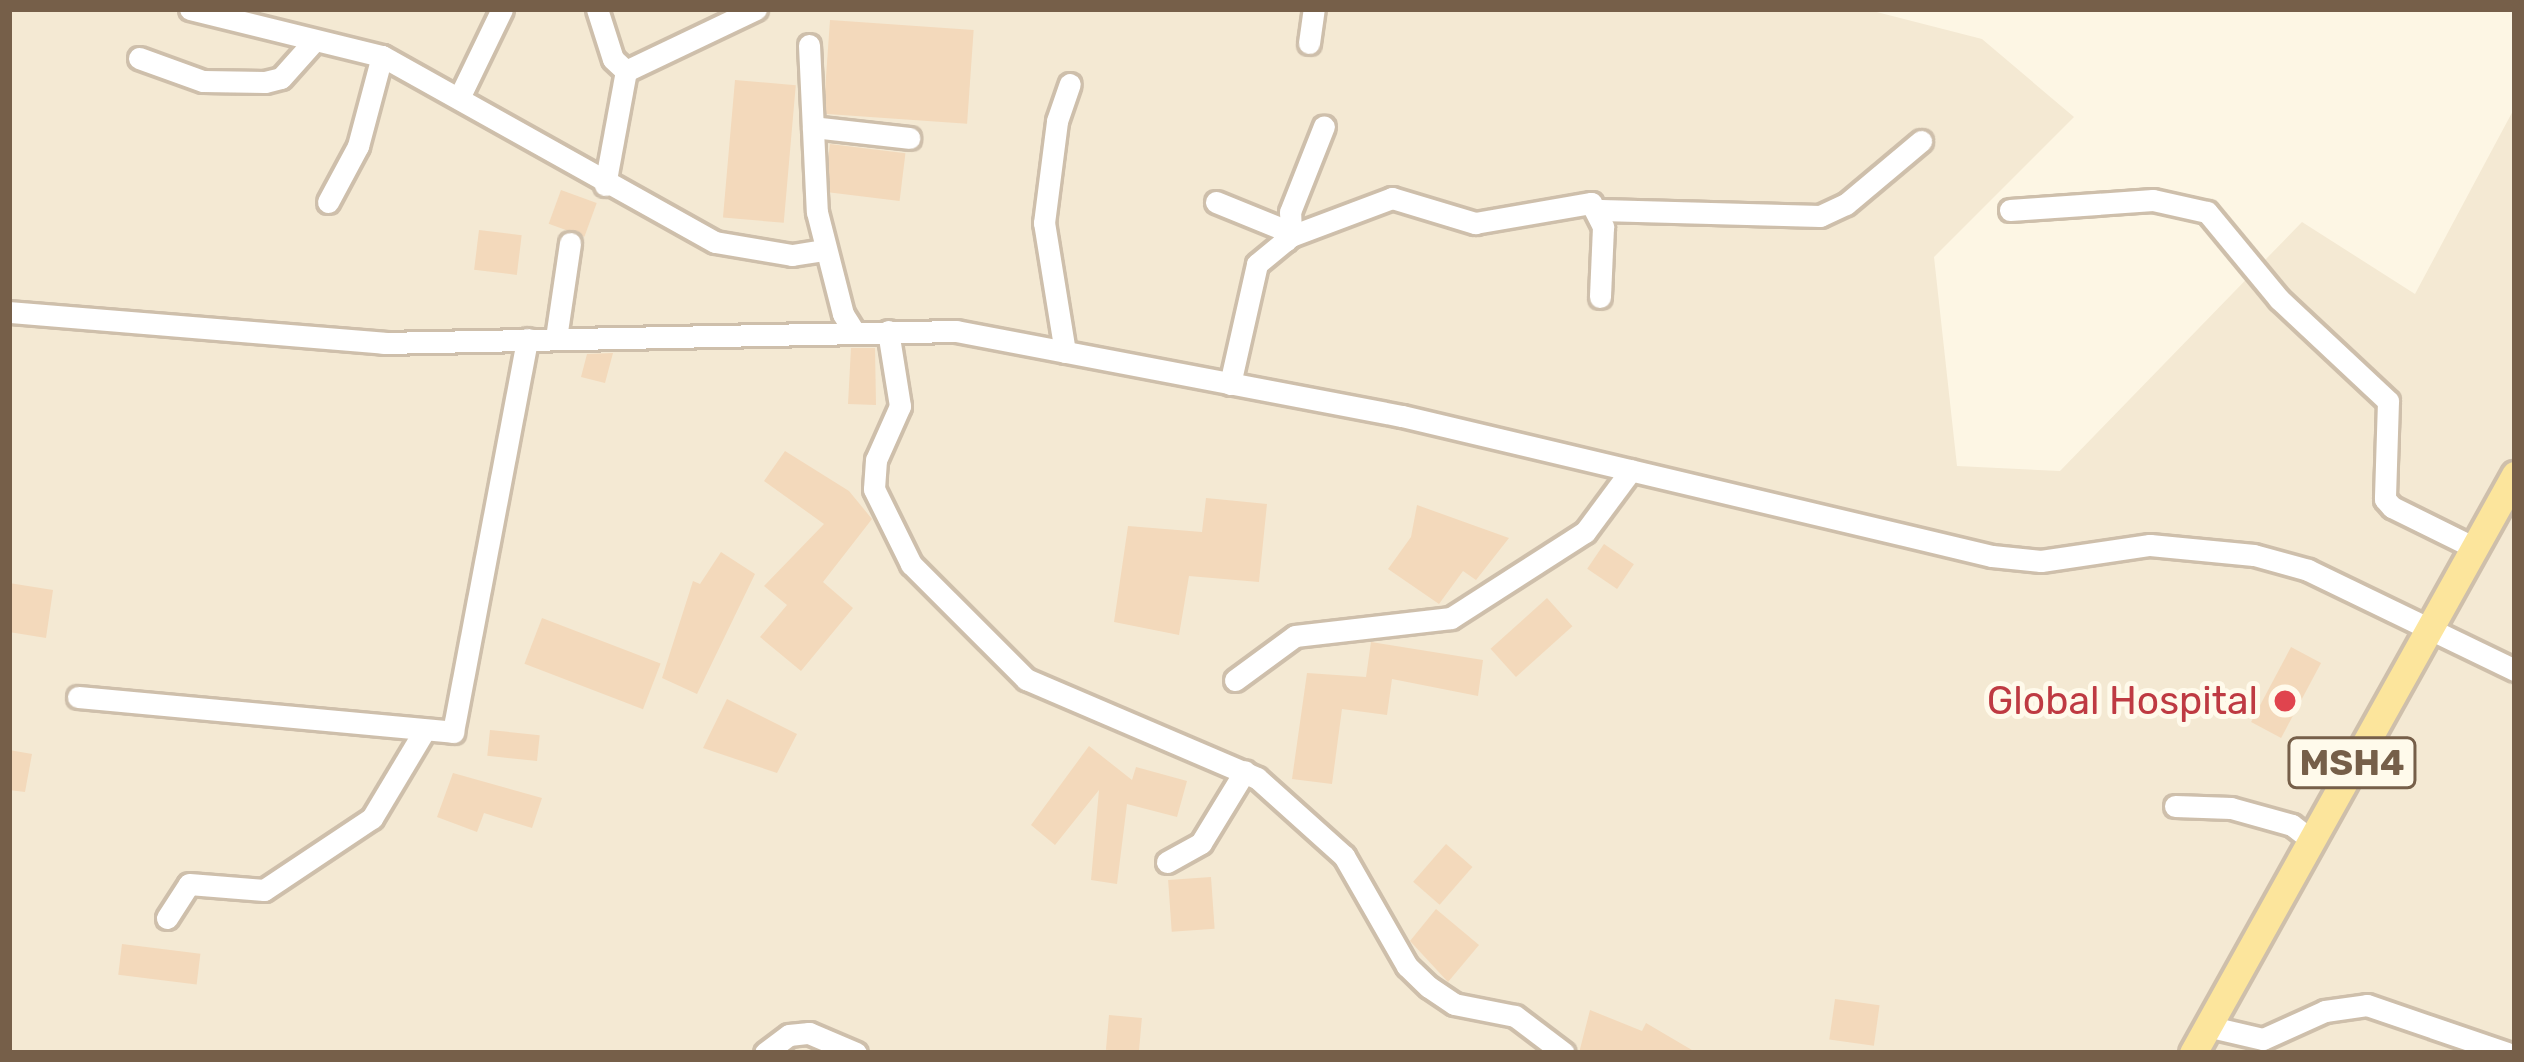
<!DOCTYPE html>
<style>
body{margin:0}
#map{position:relative;width:2524px;height:1062px;overflow:hidden;background:#fdf6e4;font-family:Rubik,sans-serif}
div>[style]{position:absolute}
.residential>*{inset:0;background:#f4e9d3}
.building>*{inset:0;background:#f3d9bb;transform-origin:0 0}
.roads{filter:drop-shadow(3px 0 #cebfab) drop-shadow(-3px 0 #cebfab) drop-shadow(0 3px #cebfab) drop-shadow(0 -3px #cebfab)}
.minor>*{height:21px;margin:-10.5px;padding:0 10.5px;transform-origin:10.5px;border-radius:10.5px;background:#fff}
.major>*{height:27px;margin:-13.5px;padding:0 13.5px;transform-origin:13.5px;border-radius:13.5px;background:#fce59c}
.dots>*{width:33px;height:33px;translate:-50% -50%;box-sizing:border-box;border:6px solid #fffaeb;border-radius:50%}
span{translate:-50% -50%;white-space:nowrap;text-align:center;line-height:1.15;-webkit-text-stroke:10px #fffaeb;paint-order:stroke}
.shield-label span{padding:3px 9px;background:#fffaeb;border:3px solid;border-radius:9px;-webkit-text-stroke-width:0}
.shield-label{font-size:36px;color:#765f49;font-weight:700}
.health-label{font-size:39px;color:#be3a42}
.right{translate:-100% -50%;text-align:right}
.frame{position:absolute;inset:0;border:12px solid #765f49;pointer-events:none}
</style>
<div id="map">
<div class="residential">
<div style="clip-path:polygon(9px 9px,1865px 9px,1982px 39px,2074px 117px,1934px 257px,1957px 466px,2060px 471px,2302px 222px,2415px 294px,2515px 107px,2515px 1053px,9px 1053px)"></div>
</div>
<div class="building">
<div style="left:830px;top:20px;width:144px;height:94px;rotate:4deg"></div>
<div style="left:735px;top:80px;width:61px;height:138px;rotate:5deg"></div>
<div style="left:830px;top:144px;width:76px;height:48px;rotate:7deg"></div>
<div style="left:561px;top:190px;width:38px;height:36px;rotate:20deg"></div>
<div style="left:479px;top:230px;width:43px;height:40px;rotate:7deg"></div>
<div style="clip-path:polygon(851px 348px,875px 348px,876px 405px,848px 404px)"></div>
<div style="clip-path:polygon(613px 353px,605px 383px,581px 377px,587px 354px)"></div>
<div style="clip-path:polygon(785px 451px,849px 491px,872px 519px,823px 582px,853px 608px,801px 671px,760px 637px,787px 605px,764px 586px,824px 524px,764px 481px)"></div>
<div style="clip-path:polygon(1206px 498px,1267px 504px,1259px 582px,1189px 576px,1179px 635px,1114px 622px,1128px 526px,1202px 532px)"></div>
<div style="clip-path:polygon(1417px 505px,1509px 538px,1476px 580px,1463px 571px,1439px 604px,1388px 569px,1411px 537px)"></div>
<div style="left:1604px;top:544px;width:36px;height:30px;rotate:34deg"></div>
<div style="clip-path:polygon(721px 552px,755px 574px,697px 694px,662px 678px,693px 581px,700px 584px)"></div>
<div style="clip-path:polygon(9px 583px,53px 590px,46px 638px,9px 632px)"></div>
<div style="left:1547px;top:598px;width:38px;height:76px;rotate:48deg"></div>
<div style="left:542px;top:618px;width:127px;height:49px;rotate:21deg"></div>
<div style="clip-path:polygon(1371px 642px,1483px 660px,1478px 696px,1392px 679px,1387px 715px,1342px 709px,1332px 784px,1292px 779px,1307px 673px,1366px 677px)"></div>
<div style="left:2291px;top:647px;width:34px;height:85px;rotate:28deg"></div>
<div style="clip-path:polygon(727px 699px,797px 734px,777px 773px,703px 748px)"></div>
<div style="left:490px;top:730px;width:50px;height:26px;rotate:6deg"></div>
<div style="clip-path:polygon(1089px 746px,1132px 780px,1136px 767px,1187px 781px,1177px 817px,1127px 804px,1117px 884px,1091px 880px,1099px 790px,1055px 845px,1031px 825px)"></div>
<div style="clip-path:polygon(9px 750px,32px 754px,25px 792px,9px 790px)"></div>
<div style="clip-path:polygon(453px 773px,542px 798px,532px 828px,484px 813px,477px 832px,437px 817px)"></div>
<div style="left:1446px;top:844px;width:35px;height:50px;rotate:41deg"></div>
<div style="left:1211px;top:877px;width:52px;height:43px;rotate:86deg"></div>
<div style="clip-path:polygon(1436px 909px,1479px 945px,1448px 982px,1410px 941px)"></div>
<div style="left:122px;top:944px;width:79px;height:31px;rotate:7deg"></div>
<div style="left:1835px;top:999px;width:45px;height:41px;rotate:8deg"></div>
<div style="clip-path:polygon(1590px 1010px,1642px 1031px,1646px 1023px,1697px 1053px,1579px 1053px)"></div>
<div style="left:1109px;top:1015px;width:33px;height:35px;rotate:5deg"></div>
</div>
<div class="roads">
<div class="minor">
<div style="left:190px;top:9px;width:198px;rotate:13.8deg"></div>
<div style="left:382px;top:56px;width:381px;rotate:29.2deg"></div>
<div style="left:715px;top:242px;width:78px;rotate:9.6deg"></div>
<div style="left:792px;top:255px;width:33px;rotate:-9deg"></div>
<div style="left:597px;top:9px;width:52px;rotate:72.3deg"></div>
<div style="left:613px;top:59px;width:18px;rotate:43deg"></div>
<div style="left:1309px;top:43px;width:34px;rotate:-82deg"></div>
<div style="left:809px;top:45px;width:167px;rotate:87.3deg"></div>
<div style="left:817px;top:212px;width:105px;rotate:75.7deg"></div>
<div style="left:843px;top:314px;width:22px;rotate:58deg"></div>
<div style="left:139px;top:58px;width:68px;rotate:19.8deg"></div>
<div style="left:203px;top:81px;width:62px;rotate:0.9deg"></div>
<div style="left:265px;top:82px;width:16px;rotate:-14deg"></div>
<div style="left:281px;top:78px;width:50px;rotate:-48.3deg"></div>
<div style="left:459px;top:98px;width:99px;rotate:-64.2deg"></div>
<div style="left:813px;top:127px;width:97px;rotate:6.5deg"></div>
<div style="left:605px;top:185px;width:116px;rotate:-79.6deg"></div>
<div style="left:626px;top:71px;width:144px;rotate:-25.5deg"></div>
<div style="left:328px;top:202px;width:64px;rotate:-61.8deg"></div>
<div style="left:358px;top:146px;width:93px;rotate:-75.1deg"></div>
<div style="left:1216px;top:202px;width:71px;rotate:22.2deg"></div>
<div style="left:1282px;top:229px;width:12px;rotate:70deg"></div>
<div style="left:1601px;top:210px;width:219px;rotate:1.6deg"></div>
<div style="left:1820px;top:216px;width:29px;rotate:-25deg"></div>
<div style="left:1846px;top:204px;width:98px;rotate:-40deg"></div>
<div style="left:2010px;top:210px;width:143px;rotate:-4deg"></div>
<div style="left:2153px;top:200px;width:55px;rotate:12.5deg"></div>
<div style="left:2207px;top:212px;width:113px;rotate:50.4deg"></div>
<div style="left:2279px;top:299px;width:149px;rotate:43.1deg"></div>
<div style="left:2388px;top:401px;width:98px;rotate:91.8deg"></div>
<div style="left:2385px;top:499px;width:11px;rotate:49deg"></div>
<div style="left:2392px;top:507px;width:90px;rotate:26.3deg"></div>
<div style="left:1291px;top:236px;width:24px;rotate:-92deg"></div>
<div style="left:1290px;top:212px;width:92px;rotate:-68.4deg"></div>
<div style="left:9px;top:312px;width:375px;rotate:4.7deg"></div>
<div style="left:383px;top:343px;width:573px;rotate:-1.2deg"></div>
<div style="left:956px;top:331px;width:454px;rotate:10.8deg"></div>
<div style="left:1402px;top:416px;width:606px;rotate:13.35deg"></div>
<div style="left:1992px;top:556px;width:49px;rotate:5.8deg"></div>
<div style="left:2041px;top:561px;width:110px;rotate:-8.4deg"></div>
<div style="left:2150px;top:545px;width:104px;rotate:5.5deg"></div>
<div style="left:2254px;top:555px;width:56px;rotate:15.5deg"></div>
<div style="left:2308px;top:570px;width:230px;rotate:25.8deg"></div>
<div style="left:888px;top:331px;width:76px;rotate:80.9deg"></div>
<div style="left:900px;top:406px;width:59px;rotate:114deg"></div>
<div style="left:876px;top:460px;width:29px;rotate:94deg"></div>
<div style="left:874px;top:489px;width:84px;rotate:63.7deg"></div>
<div style="left:911px;top:564px;width:163px;rotate:45deg"></div>
<div style="left:1026px;top:679px;width:251px;rotate:23.2deg"></div>
<div style="left:1257px;top:778px;width:117px;rotate:41.9deg"></div>
<div style="left:1344px;top:856px;width:127px;rotate:60.2deg"></div>
<div style="left:1407px;top:966px;width:30px;rotate:44deg"></div>
<div style="left:1429px;top:987px;width:30px;rotate:34deg"></div>
<div style="left:1454px;top:1004px;width:62px;rotate:11.1deg"></div>
<div style="left:1515px;top:1016px;width:61px;rotate:37.1deg"></div>
<div style="left:556px;top:338px;width:96px;rotate:-81.6deg"></div>
<div style="left:1065px;top:352px;width:131px;rotate:-99.2deg"></div>
<div style="left:1044px;top:223px;width:103px;rotate:-82.7deg"></div>
<div style="left:1057px;top:121px;width:39px;rotate:-71deg"></div>
<div style="left:1230px;top:384px;width:123px;rotate:-77.3deg"></div>
<div style="left:1257px;top:264px;width:44px;rotate:-39.5deg"></div>
<div style="left:1291px;top:236px;width:108px;rotate:-20.6deg"></div>
<div style="left:1392px;top:198px;width:87px;rotate:16.8deg"></div>
<div style="left:1475px;top:223px;width:118px;rotate:-9.8deg"></div>
<div style="left:1591px;top:203px;width:27px;rotate:63deg"></div>
<div style="left:1603px;top:227px;width:70px;rotate:92.5deg"></div>
<div style="left:1235px;top:680px;width:74px;rotate:-36.3deg"></div>
<div style="left:1295px;top:636px;width:157px;rotate:-6.6deg"></div>
<div style="left:1451px;top:618px;width:159px;rotate:-32.7deg"></div>
<div style="left:1585px;top:532px;width:77px;rotate:-53.4deg"></div>
<div style="left:78px;top:697px;width:377px;rotate:5.3deg"></div>
<div style="left:453px;top:732px;width:400px;rotate:-79.3deg"></div>
<div style="left:2175px;top:806px;width:56px;rotate:2deg"></div>
<div style="left:2231px;top:808px;width:63px;rotate:15.6deg"></div>
<div style="left:2292px;top:825px;width:24px;rotate:38deg"></div>
<div style="left:1167px;top:862px;width:39px;rotate:-29deg"></div>
<div style="left:1201px;top:843px;width:84px;rotate:-58.6deg"></div>
<div style="left:167px;top:918px;width:40px;rotate:-57.1deg"></div>
<div style="left:189px;top:884px;width:75px;rotate:4.6deg"></div>
<div style="left:264px;top:890px;width:130px;rotate:-33.7deg"></div>
<div style="left:372px;top:818px;width:101px;rotate:-59.1deg"></div>
<div style="left:2211px;top:1027px;width:53px;rotate:13deg"></div>
<div style="left:2263px;top:1039px;width:68px;rotate:-24.3deg"></div>
<div style="left:2325px;top:1011px;width:42px;rotate:-8.1deg"></div>
<div style="left:2367px;top:1005px;width:148px;rotate:18.9deg"></div>
<div style="left:765px;top:1053px;width:30px;rotate:-37deg"></div>
<div style="left:789px;top:1035px;width:20px;rotate:-6deg"></div>
<div style="left:809px;top:1033px;width:51px;rotate:23.1deg"></div>
</div>
<div class="major">
<div style="left:2193px;top:1053px;width:662px;rotate:-60.88deg"></div>
</div>
</div>
<div class="dots">
<div style="left:2285px;top:701px;background:#e0444e"></div>
</div>
<div class="shield-label">
<span style="left:2352px;top:763px">MSH4</span>
</div>
<div class="health-label">
<span class="right" style="left:2258px;top:701px">Global Hospital</span>
</div>
<div class="frame"></div>
</div>
